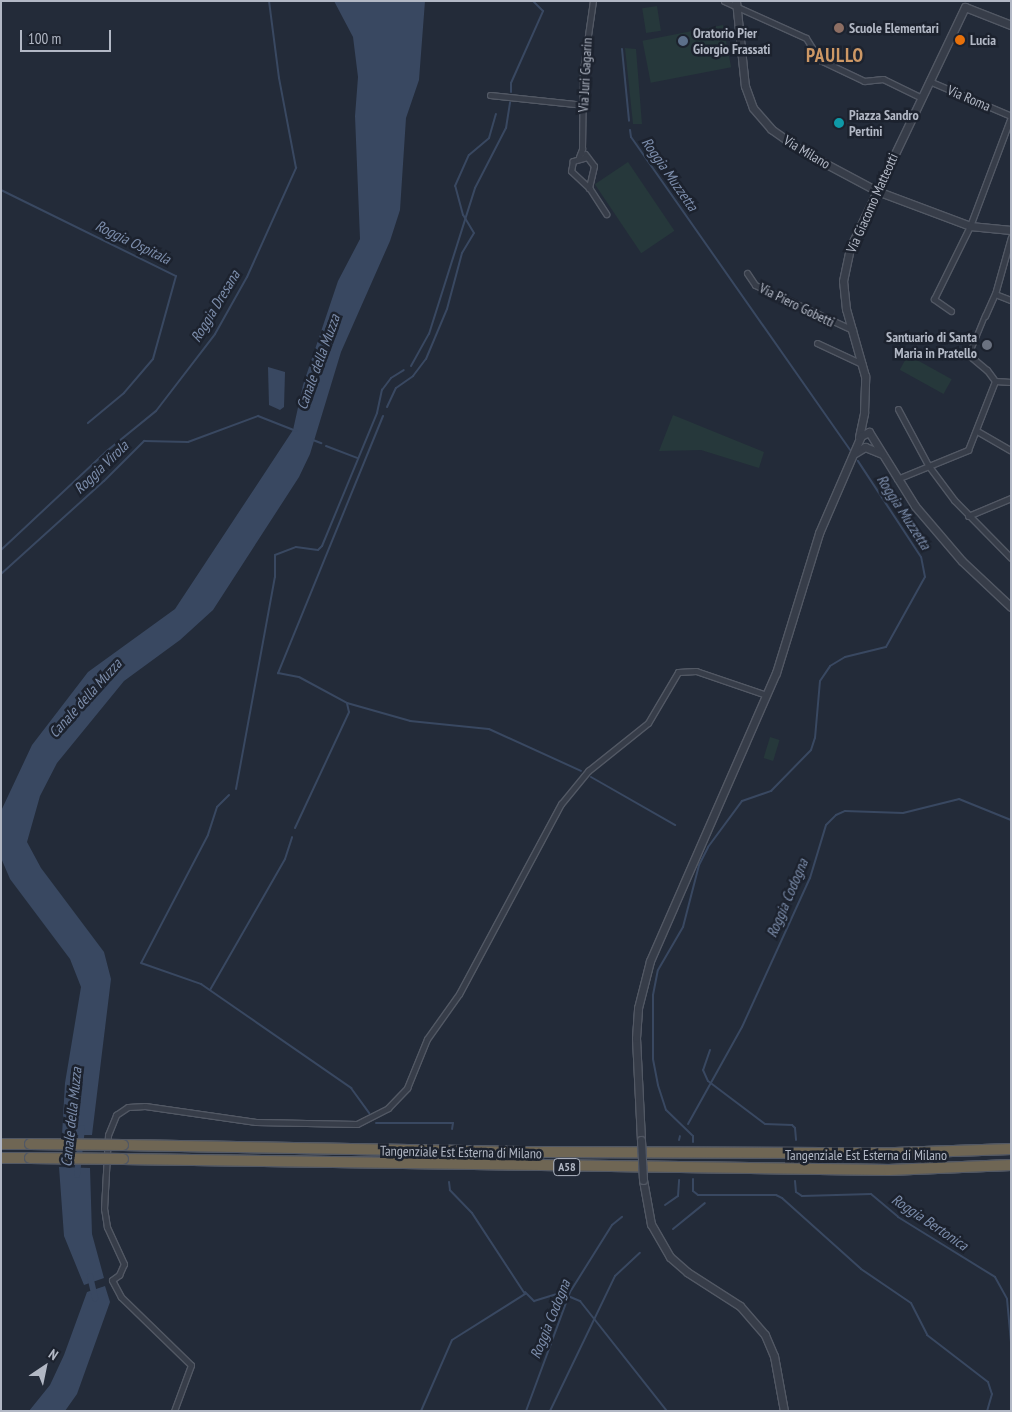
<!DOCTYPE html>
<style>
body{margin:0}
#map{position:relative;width:1012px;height:1412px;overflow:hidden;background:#232b39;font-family:"PT Sans Narrow",sans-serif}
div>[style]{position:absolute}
.green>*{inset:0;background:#26383b;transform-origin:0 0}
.water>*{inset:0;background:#394861}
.stream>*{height:2px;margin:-1px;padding:0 1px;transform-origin:1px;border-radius:1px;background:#394861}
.canal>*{height:6px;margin:-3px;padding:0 3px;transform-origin:3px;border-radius:3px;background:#394861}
.roads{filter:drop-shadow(1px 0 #525864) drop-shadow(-1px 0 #525864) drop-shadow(0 1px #525864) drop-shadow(0 -1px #525864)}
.pedestrian>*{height:4px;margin:-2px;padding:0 2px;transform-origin:2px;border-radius:2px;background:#373d49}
.minor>*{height:5px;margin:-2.5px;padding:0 2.5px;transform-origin:2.5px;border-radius:2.5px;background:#373d49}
.tertiary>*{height:7px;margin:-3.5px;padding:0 3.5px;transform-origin:3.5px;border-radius:3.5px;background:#373d49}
.motorway>*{height:10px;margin:-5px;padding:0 5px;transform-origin:5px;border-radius:5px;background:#6f6654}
.bridges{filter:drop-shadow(1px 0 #525864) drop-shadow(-1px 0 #525864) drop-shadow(0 1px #525864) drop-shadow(0 -1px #525864)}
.tertiary-bridge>*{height:7px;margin:-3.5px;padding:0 3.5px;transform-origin:3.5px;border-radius:3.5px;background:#373d49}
.motorway-bridge>*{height:10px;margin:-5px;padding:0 5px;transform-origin:5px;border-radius:5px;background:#6f6654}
.dots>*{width:14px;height:14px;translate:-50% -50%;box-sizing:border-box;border:2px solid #1c222e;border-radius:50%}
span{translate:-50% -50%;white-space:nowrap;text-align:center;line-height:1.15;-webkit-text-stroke:5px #1c222e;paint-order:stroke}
.shield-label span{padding:1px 4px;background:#1c222e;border:1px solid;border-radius:4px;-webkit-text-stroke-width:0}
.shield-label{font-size:12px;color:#b2b8c5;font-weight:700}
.poi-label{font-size:14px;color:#b2b8c5;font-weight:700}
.left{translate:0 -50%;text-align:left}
.right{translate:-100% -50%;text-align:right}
.street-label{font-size:14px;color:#b2b8c5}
.water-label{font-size:15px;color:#7c8dab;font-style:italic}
.district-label{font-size:19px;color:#cd9865;font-weight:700;letter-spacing:1px}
.frame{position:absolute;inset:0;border:2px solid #b2b8c5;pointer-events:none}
.north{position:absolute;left:20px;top:1342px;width:50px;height:50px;-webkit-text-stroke:4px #1c222e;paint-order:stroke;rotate:34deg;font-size:14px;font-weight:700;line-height:20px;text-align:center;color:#b2b8c5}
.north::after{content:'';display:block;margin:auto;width:18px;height:22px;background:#b2b8c5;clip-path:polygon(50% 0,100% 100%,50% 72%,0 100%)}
.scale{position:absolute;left:20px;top:30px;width:91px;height:22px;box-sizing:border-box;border:2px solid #b2b8c5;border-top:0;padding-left:6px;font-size:15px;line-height:18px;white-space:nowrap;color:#b2b8c5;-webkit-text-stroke:4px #1c222e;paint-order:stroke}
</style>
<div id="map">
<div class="green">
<div style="left:657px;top:6px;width:25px;height:15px;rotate:81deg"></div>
<div style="left:723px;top:25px;width:43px;height:82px;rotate:79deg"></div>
<div style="clip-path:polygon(625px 48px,636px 49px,642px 124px,633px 124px)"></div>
<div style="left:628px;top:162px;width:83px;height:40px;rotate:56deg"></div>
<div style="left:908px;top:355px;width:50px;height:17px;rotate:29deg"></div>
<div style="clip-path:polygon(673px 415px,764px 452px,759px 468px,701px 450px,659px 451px)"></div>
<div style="left:770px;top:737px;width:10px;height:22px;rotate:17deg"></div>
</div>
<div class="water">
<div style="clip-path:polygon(334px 1px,425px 1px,419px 80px,406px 118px,400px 210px,390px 241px,341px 352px,310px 454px,299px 477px,213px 610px,180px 640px,124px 681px,57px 763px,40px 796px,27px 842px,41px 868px,104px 952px,111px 979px,92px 1135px,62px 1135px,65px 1083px,81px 987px,70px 959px,10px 879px,1px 858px,1px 811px,32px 745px,88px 672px,175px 609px,293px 430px,303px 385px,338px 281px,360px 239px,355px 116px,358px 77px,353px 37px)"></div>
<div style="clip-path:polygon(268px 367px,285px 372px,284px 407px,280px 410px,269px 405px)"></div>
<div style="clip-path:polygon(59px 1167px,90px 1168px,92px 1234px,104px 1278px,84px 1285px,64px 1236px)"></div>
<div style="clip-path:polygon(105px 1286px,110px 1302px,77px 1394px,65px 1411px,29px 1411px,50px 1385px,64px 1355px,87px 1292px)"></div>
</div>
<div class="stream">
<div style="left:622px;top:49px;width:72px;rotate:84.4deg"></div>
<div style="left:511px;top:92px;width:9px;rotate:-90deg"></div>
<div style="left:511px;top:83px;width:79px;rotate:-66deg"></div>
<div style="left:543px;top:11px;width:14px;rotate:-135deg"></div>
<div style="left:630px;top:130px;width:7px;rotate:82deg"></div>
<div style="left:631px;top:137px;width:383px;rotate:55deg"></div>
<div style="left:1px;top:190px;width:195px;rotate:26.2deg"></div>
<div style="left:176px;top:276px;width:86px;rotate:105.5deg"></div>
<div style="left:153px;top:359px;width:45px;rotate:130.5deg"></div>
<div style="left:124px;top:393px;width:47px;rotate:140.2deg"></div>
<div style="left:411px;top:366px;width:37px;rotate:-61deg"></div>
<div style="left:429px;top:334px;width:153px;rotate:-72.5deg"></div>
<div style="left:475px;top:188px;width:68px;rotate:-62.7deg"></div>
<div style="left:506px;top:128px;width:26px;rotate:-81deg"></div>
<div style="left:387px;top:407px;width:21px;rotate:-65deg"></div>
<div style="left:396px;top:388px;width:21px;rotate:-35deg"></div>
<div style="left:413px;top:376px;width:21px;rotate:-53deg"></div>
<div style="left:426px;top:359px;width:54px;rotate:-67.2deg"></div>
<div style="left:447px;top:309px;width:58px;rotate:-75deg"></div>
<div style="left:462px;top:253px;width:23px;rotate:-59deg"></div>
<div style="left:474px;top:233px;width:21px;rotate:-121deg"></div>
<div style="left:463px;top:215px;width:30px;rotate:-105deg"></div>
<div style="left:455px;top:186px;width:34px;rotate:-66deg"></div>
<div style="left:469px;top:155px;width:26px;rotate:-40deg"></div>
<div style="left:489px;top:138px;width:25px;rotate:-74deg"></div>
<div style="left:383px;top:416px;width:278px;rotate:112.2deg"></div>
<div style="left:278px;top:673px;width:21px;rotate:11deg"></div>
<div style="left:299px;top:677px;width:55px;rotate:28.4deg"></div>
<div style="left:347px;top:703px;width:66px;rotate:15.9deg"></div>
<div style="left:410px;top:721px;width:79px;rotate:5.8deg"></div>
<div style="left:489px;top:729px;width:101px;rotate:24.5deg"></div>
<div style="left:313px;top:440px;width:9px;rotate:21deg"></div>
<div style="left:326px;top:446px;width:34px;rotate:21deg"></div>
<div style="left:1px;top:550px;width:146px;rotate:-43.1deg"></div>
<div style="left:108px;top:450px;width:62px;rotate:-39.1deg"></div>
<div style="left:156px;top:411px;width:97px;rotate:-52.5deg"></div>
<div style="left:215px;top:334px;width:65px;rotate:-60.7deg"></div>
<div style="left:247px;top:277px;width:120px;rotate:-65.8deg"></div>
<div style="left:296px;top:168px;width:92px;rotate:-100.7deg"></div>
<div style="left:279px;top:78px;width:78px;rotate:-97.4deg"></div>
<div style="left:1px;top:574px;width:139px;rotate:-42.1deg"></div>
<div style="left:104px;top:481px;width:57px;rotate:-45deg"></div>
<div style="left:144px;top:441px;width:44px;rotate:1.3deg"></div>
<div style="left:188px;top:442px;width:75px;rotate:-20.4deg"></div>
<div style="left:258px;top:416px;width:41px;rotate:21.5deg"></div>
<div style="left:591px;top:777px;width:97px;rotate:29.7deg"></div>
<div style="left:236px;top:789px;width:216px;rotate:-79.6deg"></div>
<div style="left:275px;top:577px;width:22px;rotate:-90deg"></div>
<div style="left:275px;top:555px;width:22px;rotate:-21deg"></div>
<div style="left:296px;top:547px;width:22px;rotate:8deg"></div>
<div style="left:318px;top:550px;width:6px;rotate:-45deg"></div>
<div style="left:322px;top:546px;width:144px;rotate:-67.5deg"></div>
<div style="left:377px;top:413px;width:24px;rotate:-78deg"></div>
<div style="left:382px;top:390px;width:15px;rotate:-53deg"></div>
<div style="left:391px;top:378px;width:15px;rotate:-32deg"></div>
<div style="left:229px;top:795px;width:17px;rotate:135deg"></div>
<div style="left:217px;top:807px;width:29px;rotate:108deg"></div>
<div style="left:208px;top:835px;width:144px;rotate:117.6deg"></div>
<div style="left:141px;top:963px;width:64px;rotate:19.3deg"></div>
<div style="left:201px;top:984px;width:183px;rotate:34.7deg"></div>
<div style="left:351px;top:1088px;width:31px;rotate:54deg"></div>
<div style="left:295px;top:828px;width:128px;rotate:-65deg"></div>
<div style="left:349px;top:712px;width:9px;rotate:-103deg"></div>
<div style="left:210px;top:990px;width:151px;rotate:-60.2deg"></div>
<div style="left:285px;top:859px;width:23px;rotate:-72deg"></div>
<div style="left:710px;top:1050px;width:21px;rotate:109deg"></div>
<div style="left:703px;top:1070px;width:12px;rotate:66deg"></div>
<div style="left:708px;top:1081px;width:71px;rotate:37deg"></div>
<div style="left:765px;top:1124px;width:27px;rotate:2deg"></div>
<div style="left:792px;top:1125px;width:4px;rotate:45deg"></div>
<div style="left:795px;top:1128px;width:12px;rotate:85deg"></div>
<div style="left:376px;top:1123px;width:77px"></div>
<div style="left:453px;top:1123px;width:6px;rotate:99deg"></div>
<div style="left:688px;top:1124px;width:111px;rotate:-60.9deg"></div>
<div style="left:742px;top:1027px;width:164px;rotate:-65.5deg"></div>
<div style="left:810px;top:878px;width:55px;rotate:-73.2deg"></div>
<div style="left:826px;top:825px;width:14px;rotate:-45deg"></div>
<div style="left:836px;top:815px;width:10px;rotate:-24deg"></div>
<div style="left:845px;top:811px;width:58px;rotate:2deg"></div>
<div style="left:903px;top:813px;width:58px;rotate:-14deg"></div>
<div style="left:959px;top:799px;width:56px;rotate:22deg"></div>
<div style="left:679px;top:1140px;width:4px;rotate:-76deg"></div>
<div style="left:693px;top:1142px;width:6px;rotate:-90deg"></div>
<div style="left:693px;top:1136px;width:37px;rotate:-136deg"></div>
<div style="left:666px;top:1110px;width:26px;rotate:-108deg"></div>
<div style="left:658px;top:1085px;width:26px;rotate:-101deg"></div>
<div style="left:653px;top:1059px;width:64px;rotate:-90deg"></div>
<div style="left:653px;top:995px;width:25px;rotate:-79deg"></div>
<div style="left:658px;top:970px;width:50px;rotate:-59.8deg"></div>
<div style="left:683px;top:927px;width:64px;rotate:-75.5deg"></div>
<div style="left:699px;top:865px;width:20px;rotate:-63deg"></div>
<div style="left:708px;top:847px;width:57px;rotate:-53.5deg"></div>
<div style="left:742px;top:801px;width:31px;rotate:-19deg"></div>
<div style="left:771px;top:791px;width:57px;rotate:-45.7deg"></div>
<div style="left:811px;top:750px;width:13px;rotate:-72deg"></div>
<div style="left:815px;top:738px;width:57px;rotate:-85deg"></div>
<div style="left:820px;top:681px;width:18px;rotate:-56deg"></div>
<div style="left:830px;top:666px;width:17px;rotate:-31deg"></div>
<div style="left:845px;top:657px;width:42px;rotate:-13.7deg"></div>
<div style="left:886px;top:647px;width:80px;rotate:-60.9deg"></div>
<div style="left:925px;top:577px;width:20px;rotate:-101deg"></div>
<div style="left:921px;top:557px;width:115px;rotate:-123.3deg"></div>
<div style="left:693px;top:1179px;width:12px;rotate:90deg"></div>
<div style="left:693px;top:1191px;width:6px;rotate:39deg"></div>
<div style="left:698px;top:1195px;width:78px"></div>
<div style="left:776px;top:1195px;width:7px;rotate:27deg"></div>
<div style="left:782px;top:1198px;width:106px;rotate:41.9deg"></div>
<div style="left:861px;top:1269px;width:60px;rotate:34.2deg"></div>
<div style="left:911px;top:1303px;width:36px;rotate:63deg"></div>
<div style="left:927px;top:1335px;width:77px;rotate:37.6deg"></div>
<div style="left:988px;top:1382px;width:13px;rotate:72deg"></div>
<div style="left:992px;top:1394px;width:18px;rotate:106deg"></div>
<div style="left:795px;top:1181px;width:11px;rotate:85deg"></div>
<div style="left:796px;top:1192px;width:7px;rotate:34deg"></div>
<div style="left:802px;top:1196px;width:69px;rotate:-1.7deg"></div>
<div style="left:871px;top:1194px;width:35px;rotate:40deg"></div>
<div style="left:898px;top:1217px;width:114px;rotate:31.7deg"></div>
<div style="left:995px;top:1277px;width:25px;rotate:61deg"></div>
<div style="left:1007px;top:1299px;width:43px;rotate:84.7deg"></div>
<div style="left:665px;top:1205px;width:16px;rotate:-35deg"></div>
<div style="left:678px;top:1196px;width:16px;rotate:-86deg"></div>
<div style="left:673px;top:1229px;width:41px;rotate:-39.1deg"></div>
<div style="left:525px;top:1292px;width:13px;rotate:45deg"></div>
<div style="left:534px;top:1301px;width:28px;rotate:-17deg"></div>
<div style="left:561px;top:1293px;width:21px;rotate:23deg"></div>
<div style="left:580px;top:1301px;width:140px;rotate:51.7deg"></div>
<div style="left:421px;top:1411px;width:77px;rotate:-66.4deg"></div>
<div style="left:452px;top:1340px;width:86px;rotate:-32.2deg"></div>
<div style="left:525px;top:1294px;width:97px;rotate:-123.2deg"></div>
<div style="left:472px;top:1213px;width:32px;rotate:-134deg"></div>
<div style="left:450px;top:1190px;width:8px;rotate:-97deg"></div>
<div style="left:526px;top:1411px;width:127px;rotate:-69.7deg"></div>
<div style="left:570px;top:1292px;width:79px;rotate:-57.9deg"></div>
<div style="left:612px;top:1225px;width:13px;rotate:-39deg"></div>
<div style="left:550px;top:1411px;width:150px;rotate:-64.3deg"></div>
<div style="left:615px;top:1276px;width:34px;rotate:-43deg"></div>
</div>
<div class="canal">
<div style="left:77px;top:1175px;width:47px;rotate:-83.9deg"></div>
<div style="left:90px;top:1276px;width:23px;rotate:77deg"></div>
</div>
<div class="roads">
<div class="pedestrian">
<div style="left:969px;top:355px;width:42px;rotate:-67.7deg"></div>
</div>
<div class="minor">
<div style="left:724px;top:1px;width:90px;rotate:24.3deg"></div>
<div style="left:806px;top:38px;width:26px;rotate:58deg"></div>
<div style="left:820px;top:60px;width:49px;rotate:25.5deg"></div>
<div style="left:864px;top:81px;width:19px;rotate:-6deg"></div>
<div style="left:883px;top:79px;width:41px;rotate:25.9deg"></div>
<div style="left:929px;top:81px;width:89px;rotate:23.1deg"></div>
<div style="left:490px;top:95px;width:95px;rotate:6.1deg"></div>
<div style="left:585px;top:154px;width:15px;rotate:53deg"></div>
<div style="left:594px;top:166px;width:23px;rotate:103deg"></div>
<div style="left:579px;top:157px;width:9px;rotate:-69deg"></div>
<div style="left:582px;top:149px;width:79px;rotate:-89.3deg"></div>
<div style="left:583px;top:70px;width:70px;rotate:-81.8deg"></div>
<div style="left:587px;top:157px;width:15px;rotate:164deg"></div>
<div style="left:573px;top:161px;width:10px;rotate:101deg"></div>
<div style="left:571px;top:171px;width:26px;rotate:43deg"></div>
<div style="left:590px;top:189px;width:30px;rotate:57deg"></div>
<div style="left:747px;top:273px;width:14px;rotate:56deg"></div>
<div style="left:755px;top:285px;width:108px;rotate:24.7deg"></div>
<div style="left:995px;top:294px;width:17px;rotate:21deg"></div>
<div style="left:951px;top:311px;width:21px;rotate:-145deg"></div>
<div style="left:934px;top:299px;width:81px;rotate:-63.7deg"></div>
<div style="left:970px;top:226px;width:116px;rotate:-69.4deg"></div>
<div style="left:985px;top:316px;width:24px;rotate:-66deg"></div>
<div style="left:995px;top:294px;width:59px;rotate:-74.3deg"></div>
<div style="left:817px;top:343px;width:50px;rotate:25deg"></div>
<div style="left:964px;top:351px;width:30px;rotate:40deg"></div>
<div style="left:987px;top:370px;width:14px;rotate:54deg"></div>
<div style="left:995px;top:381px;width:16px;rotate:4deg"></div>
<div style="left:898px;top:409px;width:64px;rotate:61.8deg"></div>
<div style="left:928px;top:465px;width:44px;rotate:53.4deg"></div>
<div style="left:954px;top:500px;width:81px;rotate:45.5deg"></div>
<div style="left:977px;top:431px;width:39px;rotate:30deg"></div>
<div style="left:897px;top:479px;width:77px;rotate:-22.2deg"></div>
<div style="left:968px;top:450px;width:74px;rotate:-68.6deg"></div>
<div style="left:968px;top:516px;width:47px;rotate:-22.7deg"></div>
<div style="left:174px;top:1411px;width:49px;rotate:-69.7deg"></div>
<div style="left:191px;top:1365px;width:98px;rotate:-135.8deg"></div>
<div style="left:121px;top:1297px;width:19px;rotate:-118deg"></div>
<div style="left:112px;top:1280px;width:9px;rotate:-36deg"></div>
<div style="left:119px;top:1275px;width:12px;rotate:-66deg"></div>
<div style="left:124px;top:1264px;width:41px;rotate:-114.7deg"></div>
<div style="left:107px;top:1227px;width:18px;rotate:-99deg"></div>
<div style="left:104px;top:1209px;width:74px;rotate:-86.9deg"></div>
<div style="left:108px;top:1135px;width:22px;rotate:-68deg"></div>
<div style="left:116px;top:1115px;width:14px;rotate:-34deg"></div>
<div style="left:128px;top:1107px;width:17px;rotate:-3deg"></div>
<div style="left:145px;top:1106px;width:112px;rotate:8.2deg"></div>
<div style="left:256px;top:1122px;width:101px;rotate:1.1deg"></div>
<div style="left:357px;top:1124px;width:35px;rotate:-27deg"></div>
<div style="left:388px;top:1108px;width:28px;rotate:-46deg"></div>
<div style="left:407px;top:1088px;width:53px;rotate:-67.8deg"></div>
<div style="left:427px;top:1039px;width:55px;rotate:-54.6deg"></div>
<div style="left:459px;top:994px;width:216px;rotate:-61.8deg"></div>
<div style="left:561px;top:804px;width:43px;rotate:-50.7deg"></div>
<div style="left:588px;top:771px;width:77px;rotate:-38.7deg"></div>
<div style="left:648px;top:723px;width:59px;rotate:-59.5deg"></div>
<div style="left:678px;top:672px;width:18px;rotate:-3deg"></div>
<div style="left:696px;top:671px;width:74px;rotate:18.9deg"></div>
</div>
<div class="tertiary">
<div style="left:736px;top:1px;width:85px;rotate:84deg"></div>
<div style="left:745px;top:86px;width:23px;rotate:70deg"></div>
<div style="left:753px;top:108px;width:28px;rotate:49deg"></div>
<div style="left:771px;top:129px;width:38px;rotate:35deg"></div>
<div style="left:802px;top:151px;width:85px;rotate:28.1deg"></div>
<div style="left:877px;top:191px;width:99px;rotate:20.6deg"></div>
<div style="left:970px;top:226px;width:41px;rotate:5.6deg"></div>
<div style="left:869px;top:432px;width:87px;rotate:58.1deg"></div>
<div style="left:915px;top:506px;width:72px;rotate:49.5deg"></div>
<div style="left:962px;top:561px;width:67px;rotate:43.2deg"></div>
<div style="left:859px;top:437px;width:25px;rotate:-78deg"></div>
<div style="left:864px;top:413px;width:37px;rotate:-88deg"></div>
<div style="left:865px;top:376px;width:70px;rotate:-105.8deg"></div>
<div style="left:846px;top:309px;width:28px;rotate:-96deg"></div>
<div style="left:843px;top:281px;width:34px;rotate:-78deg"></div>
<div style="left:850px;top:248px;width:267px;rotate:-64.5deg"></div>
<div style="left:965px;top:7px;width:49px;rotate:21.4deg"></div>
<div style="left:855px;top:453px;width:12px;rotate:-31deg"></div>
<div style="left:865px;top:447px;width:18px;rotate:22deg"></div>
<div style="left:641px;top:1140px;width:102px;rotate:-92.8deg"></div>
<div style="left:636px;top:1038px;width:30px;rotate:-86deg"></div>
<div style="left:638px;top:1008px;width:49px;rotate:-75.7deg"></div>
<div style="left:650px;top:961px;width:314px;rotate:-66.4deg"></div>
<div style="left:776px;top:673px;width:146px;rotate:-72.9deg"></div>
<div style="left:819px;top:533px;width:106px;rotate:-66.6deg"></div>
<div style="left:861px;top:436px;width:9px;rotate:-27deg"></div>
<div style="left:643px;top:1180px;width:45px;rotate:79.7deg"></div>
<div style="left:651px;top:1224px;width:38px;rotate:60deg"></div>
<div style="left:670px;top:1257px;width:23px;rotate:41deg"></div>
<div style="left:687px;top:1272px;width:63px;rotate:32.7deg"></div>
<div style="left:740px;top:1306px;width:38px;rotate:49deg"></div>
<div style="left:765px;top:1335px;width:23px;rotate:67deg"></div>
<div style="left:774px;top:1356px;width:56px;rotate:79.7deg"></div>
</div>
<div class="motorway">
<div style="left:1px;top:1144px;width:29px"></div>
<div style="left:123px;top:1145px;width:420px;rotate:1deg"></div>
<div style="left:543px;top:1152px;width:352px;rotate:0.2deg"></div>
<div style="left:895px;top:1153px;width:116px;rotate:-2deg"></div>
<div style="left:1px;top:1158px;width:29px"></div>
<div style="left:123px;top:1159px;width:766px;rotate:0.82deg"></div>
<div style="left:889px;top:1170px;width:122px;rotate:-2.3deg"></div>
</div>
</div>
<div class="bridges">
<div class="tertiary-bridge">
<div style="left:641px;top:1140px;width:40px;rotate:87.1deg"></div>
</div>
<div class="motorway-bridge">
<div style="left:30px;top:1144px;width:93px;rotate:0.6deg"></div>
<div style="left:30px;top:1158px;width:93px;rotate:0.6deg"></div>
</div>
</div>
<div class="dots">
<div style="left:839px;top:28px;background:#8d6e63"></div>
<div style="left:960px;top:40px;background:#e8710a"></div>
<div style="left:683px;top:41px;background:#5c6f8a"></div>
<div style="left:839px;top:123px;background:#0f9aa8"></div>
<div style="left:987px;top:345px;background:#6b7280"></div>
</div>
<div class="shield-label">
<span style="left:567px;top:1167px">A58</span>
</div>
<div class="poi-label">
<span class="left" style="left:849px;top:28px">Scuole Elementari</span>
<span class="left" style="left:693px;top:41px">Oratorio Pier<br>Giorgio Frassati</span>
<span class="left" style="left:970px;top:40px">Lucia</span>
<span class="left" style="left:849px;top:123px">Piazza Sandro<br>Pertini</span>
<span class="right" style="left:977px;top:345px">Santuario di Santa<br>Maria in Pratello</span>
</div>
<div class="street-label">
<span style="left:585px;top:75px;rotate:-87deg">Via Juri Gagarin</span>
<span style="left:969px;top:98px;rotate:23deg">Via Roma</span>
<span style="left:807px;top:152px;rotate:31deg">Via Milano</span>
<span style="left:872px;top:203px;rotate:-66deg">Via Giacomo Matteotti</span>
<span style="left:797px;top:305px;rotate:26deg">Via Piero Gobetti</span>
<span style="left:461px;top:1152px;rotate:1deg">Tangenziale Est Esterna di Milano</span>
<span style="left:866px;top:1155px">Tangenziale Est Esterna di Milano</span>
</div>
<div class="water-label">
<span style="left:670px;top:174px;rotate:55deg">Roggia Muzzetta</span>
<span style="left:133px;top:242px;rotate:26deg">Roggia Ospitala</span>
<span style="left:215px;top:306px;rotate:-59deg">Roggia Dresana</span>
<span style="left:318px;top:362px;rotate:-70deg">Canale della Muzza</span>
<span style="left:101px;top:467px;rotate:-44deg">Roggia Virola</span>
<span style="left:904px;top:512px;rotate:57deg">Roggia Muzzetta</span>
<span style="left:85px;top:698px;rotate:-48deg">Canale della Muzza</span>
<span style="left:787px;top:898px;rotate:-67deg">Roggia Codogna</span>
<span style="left:71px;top:1117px;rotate:-84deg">Canale della Muzza</span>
<span style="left:930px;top:1222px;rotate:34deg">Roggia Bertonica</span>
<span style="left:550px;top:1319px;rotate:-68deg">Roggia Codogna</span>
</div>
<div class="district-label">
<span style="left:835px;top:56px">PAULLO</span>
</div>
<div class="frame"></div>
<div class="north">N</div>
<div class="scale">100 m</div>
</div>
